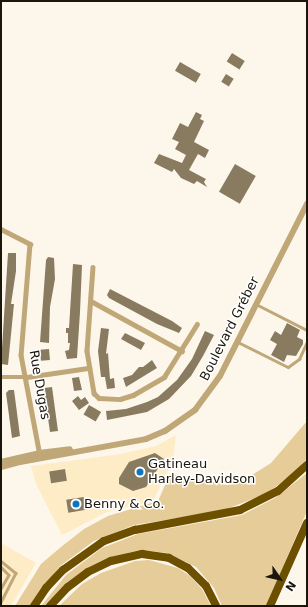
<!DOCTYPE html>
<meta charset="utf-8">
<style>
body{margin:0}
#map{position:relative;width:308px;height:607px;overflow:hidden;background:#fdf7eb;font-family:"DejaVu Sans",sans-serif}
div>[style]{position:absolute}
.built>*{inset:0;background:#feecc7}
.green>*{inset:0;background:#e6cc98}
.building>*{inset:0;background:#897b60;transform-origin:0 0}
.service>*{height:2.5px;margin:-1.25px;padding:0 1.25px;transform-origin:1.25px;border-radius:1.25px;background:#c0a778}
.minor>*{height:4.5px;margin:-2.25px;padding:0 2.25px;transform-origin:2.25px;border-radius:2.25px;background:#c0a778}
.tertiary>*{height:6px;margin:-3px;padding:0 3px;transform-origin:3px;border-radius:3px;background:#c0a778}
.motorway>*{height:8px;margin:-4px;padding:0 4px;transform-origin:4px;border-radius:4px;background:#6d4f00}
.dots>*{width:11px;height:11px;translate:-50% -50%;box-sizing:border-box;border:2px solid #fff;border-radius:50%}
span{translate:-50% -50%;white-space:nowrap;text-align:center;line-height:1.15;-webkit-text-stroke:3px #fff;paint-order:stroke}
.street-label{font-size:13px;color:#1b160b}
.poi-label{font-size:13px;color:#1b160b}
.left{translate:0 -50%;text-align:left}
.frame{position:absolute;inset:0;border:2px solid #1b160b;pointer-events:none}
.north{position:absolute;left:260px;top:559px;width:40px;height:40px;-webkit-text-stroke:3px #fff;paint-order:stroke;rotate:124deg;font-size:11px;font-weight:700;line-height:16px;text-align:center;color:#1b160b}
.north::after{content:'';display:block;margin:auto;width:14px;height:18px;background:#1b160b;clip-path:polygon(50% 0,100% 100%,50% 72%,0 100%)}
</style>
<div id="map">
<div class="built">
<div style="clip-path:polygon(176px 435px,173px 460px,153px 501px,107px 512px,62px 535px,36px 484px,31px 466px,121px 454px,156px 446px)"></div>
<div style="clip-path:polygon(1px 543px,36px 563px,11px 606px,1px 606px)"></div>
</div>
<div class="green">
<div style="clip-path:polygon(307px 421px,307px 459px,290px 476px,266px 494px,221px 511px,134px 525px,94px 541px,60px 566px,30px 606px,15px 606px,41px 564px,61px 547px,84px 529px,108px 516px,158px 501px,170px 474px,227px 485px,244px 480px,271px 463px)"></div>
<div style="clip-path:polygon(307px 473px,307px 511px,266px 606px,222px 606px,214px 588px,196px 567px,167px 553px,150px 551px,131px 552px,112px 558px,47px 606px,41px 606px,66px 575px,102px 548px,138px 534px,242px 515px,275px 498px)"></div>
<div style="clip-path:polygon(149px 560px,178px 568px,190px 576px,202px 589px,211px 606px,59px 606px,82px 584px,101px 573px,135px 561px)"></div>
</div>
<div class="building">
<div style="left:232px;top:53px;width:15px;height:10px;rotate:32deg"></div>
<div style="left:180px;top:62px;width:24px;height:10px;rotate:30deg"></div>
<div style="left:226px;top:74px;width:9px;height:9px;rotate:32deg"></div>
<div style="clip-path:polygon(196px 112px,202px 115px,200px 119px,204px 121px,194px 142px,209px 150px,205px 158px,198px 154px,189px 170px,206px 179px,204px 182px,207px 187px,197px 181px,194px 184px,181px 178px,174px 169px,172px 172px,154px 163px,159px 154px,182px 163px,186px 155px,175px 149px,179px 142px,172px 139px,180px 123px,188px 127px)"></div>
<div style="left:235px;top:164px;width:24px;height:32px;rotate:30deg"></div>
<div style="clip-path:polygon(8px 253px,16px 253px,16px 271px,11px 304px,14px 304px,8px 365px,1px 364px)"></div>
<div style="clip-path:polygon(48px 257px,54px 258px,55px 279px,50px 307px,49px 343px,40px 342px,46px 260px)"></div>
<div style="clip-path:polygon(73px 264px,82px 265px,80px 312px,77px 358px,67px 359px,65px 351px,69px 350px,70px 343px,68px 343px,68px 333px,66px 333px,66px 328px,69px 328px)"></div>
<div style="clip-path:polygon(110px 289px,172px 321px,182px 328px,179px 333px,157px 324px,109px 298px,107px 295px)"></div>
<div style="clip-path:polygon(287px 323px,300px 330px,297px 337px,303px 340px,303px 344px,296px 356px,287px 355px,284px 362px,271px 355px,277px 344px,270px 340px,275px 331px,281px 335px)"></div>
<div style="clip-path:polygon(101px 328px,109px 329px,106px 354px,108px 353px,110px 379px,114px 378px,115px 388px,107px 389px,105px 377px,101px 377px,98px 351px)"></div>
<div style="clip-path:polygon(205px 331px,214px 335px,203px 356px,191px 376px,169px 399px,147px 412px,107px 420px,106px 411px,126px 409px,147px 402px,158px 397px,177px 380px,192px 359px)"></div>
<div style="clip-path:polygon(125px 333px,145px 343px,141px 350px,121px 339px)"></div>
<div style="left:49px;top:349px;width:11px;height:9px;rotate:85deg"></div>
<div style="clip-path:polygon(152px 360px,157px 368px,126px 387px,123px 378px,132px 375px,139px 367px,143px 367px)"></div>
<div style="clip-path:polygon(79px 377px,82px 390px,74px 391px,72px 378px)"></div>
<div style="clip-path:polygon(52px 387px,58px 431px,50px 432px,44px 390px,44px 388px)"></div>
<div style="clip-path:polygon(9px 390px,14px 390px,20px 436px,12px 438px,6px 393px)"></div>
<div style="clip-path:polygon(78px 396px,81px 400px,85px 397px,89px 403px,79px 410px,72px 401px)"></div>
<div style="left:89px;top:405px;width:14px;height:11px;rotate:30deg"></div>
<div style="clip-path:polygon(155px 453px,164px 459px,146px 487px,133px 491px,119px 484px,119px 478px,129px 462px)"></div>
<div style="left:65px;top:469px;width:12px;height:16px;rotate:81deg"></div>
<div style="left:84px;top:497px;width:13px;height:18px;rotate:81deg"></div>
</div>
<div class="service">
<div style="left:256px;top:304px;width:57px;rotate:27deg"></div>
<div style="left:238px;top:342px;width:56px;rotate:26.6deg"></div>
<div style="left:288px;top:367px;width:14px;rotate:-36deg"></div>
<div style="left:299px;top:359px;width:19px;rotate:-65deg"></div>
<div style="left:1px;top:561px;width:19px;rotate:39deg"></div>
<div style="left:16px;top:573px;width:33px;rotate:117deg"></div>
<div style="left:1px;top:567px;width:11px;rotate:45deg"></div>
<div style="left:9px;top:575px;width:16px;rotate:120deg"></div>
</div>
<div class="minor">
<div style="left:1px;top:229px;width:33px;rotate:27deg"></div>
<div style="left:30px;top:244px;width:111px;rotate:94.6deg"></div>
<div style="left:21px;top:355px;width:103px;rotate:79.3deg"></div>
<div style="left:93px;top:267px;width:84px;rotate:94.1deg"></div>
<div style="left:87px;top:351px;width:43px;rotate:80.5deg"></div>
<div style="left:94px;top:393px;width:7px;rotate:45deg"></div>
<div style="left:99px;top:398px;width:21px;rotate:3deg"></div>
<div style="left:120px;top:399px;width:14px;rotate:-17deg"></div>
<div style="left:133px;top:395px;width:36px;rotate:-30deg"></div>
<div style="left:164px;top:377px;width:62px;rotate:-58.1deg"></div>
<div style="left:91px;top:301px;width:104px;rotate:28.8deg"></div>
<div style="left:1px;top:377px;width:26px"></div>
<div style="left:27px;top:377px;width:63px;rotate:-8.3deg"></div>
</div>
<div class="tertiary">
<div style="left:1px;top:462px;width:39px;rotate:-13deg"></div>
<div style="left:39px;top:453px;width:31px;rotate:-7deg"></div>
<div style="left:1px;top:467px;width:20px;rotate:-15deg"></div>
<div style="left:20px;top:462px;width:128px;rotate:-10.3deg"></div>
<div style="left:146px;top:439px;width:21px;rotate:-23deg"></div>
<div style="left:165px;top:431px;width:37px;rotate:-35deg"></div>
<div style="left:195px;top:410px;width:42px;rotate:-53.7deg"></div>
<div style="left:220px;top:376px;width:193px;rotate:-63.2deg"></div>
</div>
<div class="motorway">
<div style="left:34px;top:606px;width:22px;rotate:-56deg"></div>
<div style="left:46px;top:588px;width:25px;rotate:-47deg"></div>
<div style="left:63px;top:570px;width:50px;rotate:-35.3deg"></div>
<div style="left:104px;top:541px;width:33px;rotate:-20deg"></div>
<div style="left:135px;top:530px;width:107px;rotate:-10.8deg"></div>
<div style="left:240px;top:510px;width:42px;rotate:-26.6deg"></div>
<div style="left:278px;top:491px;width:39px;rotate:-42deg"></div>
<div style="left:50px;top:606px;width:26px;rotate:-47deg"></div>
<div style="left:68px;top:587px;width:25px;rotate:-37deg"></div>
<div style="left:88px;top:572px;width:25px;rotate:-26deg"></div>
<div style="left:111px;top:561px;width:32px;rotate:-13deg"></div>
<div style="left:142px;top:554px;width:27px;rotate:8deg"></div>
<div style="left:169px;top:558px;width:21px;rotate:28deg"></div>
<div style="left:188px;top:568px;width:25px;rotate:45deg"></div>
<div style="left:206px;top:586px;width:22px;rotate:63deg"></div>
<div style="left:270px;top:606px;width:91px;rotate:-66deg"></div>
</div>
<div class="dots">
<div style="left:140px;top:472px;background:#0c76c1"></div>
<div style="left:76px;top:504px;background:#0c76c1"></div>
</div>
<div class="street-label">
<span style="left:230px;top:329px;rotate:-63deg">Boulevard Gréber</span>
<span style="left:39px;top:385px;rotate:80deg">Rue Dugas</span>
</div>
<div class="poi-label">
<span class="left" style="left:148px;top:472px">Gatineau<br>Harley-Davidson</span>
<span class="left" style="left:84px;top:504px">Benny &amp; Co.</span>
</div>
<div class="frame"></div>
<div class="north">N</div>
</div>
